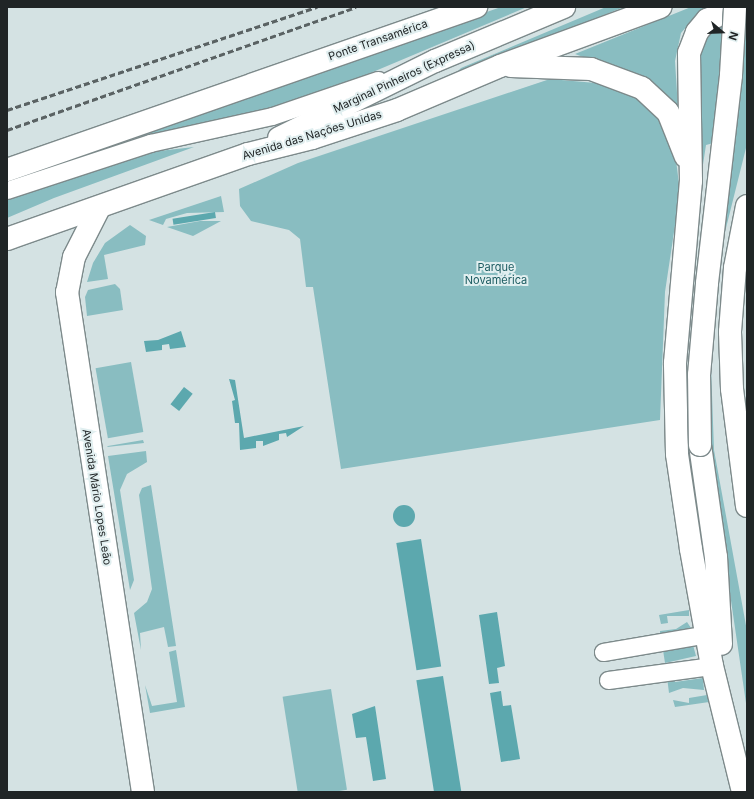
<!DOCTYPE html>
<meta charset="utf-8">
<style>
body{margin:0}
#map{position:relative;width:754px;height:799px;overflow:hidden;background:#d4e2e3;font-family:Inter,sans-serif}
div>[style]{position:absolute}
.green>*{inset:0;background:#89bdc1;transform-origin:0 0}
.water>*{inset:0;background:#5ca8ae;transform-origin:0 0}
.round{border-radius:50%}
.roads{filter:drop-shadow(1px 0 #7d8a8b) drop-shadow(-1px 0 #7d8a8b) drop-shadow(0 1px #7d8a8b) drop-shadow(0 -1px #7d8a8b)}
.street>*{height:17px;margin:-8.5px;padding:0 8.5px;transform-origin:8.5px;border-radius:8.5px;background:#fff}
.secondary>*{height:22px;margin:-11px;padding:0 11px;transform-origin:11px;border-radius:11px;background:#fff}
.highway>*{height:22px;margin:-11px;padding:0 11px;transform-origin:11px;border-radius:11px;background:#fff}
.rail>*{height:3px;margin-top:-1.5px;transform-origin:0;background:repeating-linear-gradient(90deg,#5a6263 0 6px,transparent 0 9px)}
.bridges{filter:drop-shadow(1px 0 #7d8a8b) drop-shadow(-1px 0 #7d8a8b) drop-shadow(0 1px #7d8a8b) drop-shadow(0 -1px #7d8a8b)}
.highway-bridge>*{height:22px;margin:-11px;padding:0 11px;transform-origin:11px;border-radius:11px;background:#fff}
span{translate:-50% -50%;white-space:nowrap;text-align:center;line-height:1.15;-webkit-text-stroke:4px #e1eff0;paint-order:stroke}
.street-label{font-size:11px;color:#202526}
.park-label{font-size:11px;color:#1b5b60}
.frame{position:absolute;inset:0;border:8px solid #202526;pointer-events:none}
.north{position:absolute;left:702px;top:12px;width:40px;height:40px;-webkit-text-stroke:3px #e1eff0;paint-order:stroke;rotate:109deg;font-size:11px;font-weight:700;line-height:16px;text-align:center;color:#202526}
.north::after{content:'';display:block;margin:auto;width:14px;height:18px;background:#202526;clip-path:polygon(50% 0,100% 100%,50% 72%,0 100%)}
</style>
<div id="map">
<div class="green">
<div style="clip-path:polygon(501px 7px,527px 7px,304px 101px,121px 141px)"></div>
<div style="clip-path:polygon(606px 7px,624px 7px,454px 75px,461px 68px)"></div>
<div style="clip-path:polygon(691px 7px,716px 7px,694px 18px,681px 33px,675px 61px,678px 109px,633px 75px,575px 54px)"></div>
<div style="clip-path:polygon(729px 23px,747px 27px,747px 144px,720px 252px,711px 367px,714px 450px,747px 631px,747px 710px,709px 450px,707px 368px,732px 138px,706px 145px,700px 184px,698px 42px,710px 28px)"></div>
<div style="clip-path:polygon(550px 79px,607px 84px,632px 93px,664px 125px,674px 144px,680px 192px,665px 292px,660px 420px,341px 469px,313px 287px,306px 287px,300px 239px,289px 230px,251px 221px,240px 206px,239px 189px,298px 163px)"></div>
<div style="clip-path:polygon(194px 147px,54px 198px,7px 218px,7px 193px,69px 172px,159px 151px)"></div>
<div style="clip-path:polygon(221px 196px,224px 212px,187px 213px,166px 219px,163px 225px,149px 220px)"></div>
<div style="clip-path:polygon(200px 221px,221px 221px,193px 236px,167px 227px)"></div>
<div style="clip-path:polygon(130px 225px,146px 236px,145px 245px,104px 255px,108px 279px,87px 282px,93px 263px,105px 243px)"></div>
<div style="clip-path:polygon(115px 284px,120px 289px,123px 310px,87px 316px,85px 297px,88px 290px)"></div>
<div style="left:131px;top:362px;width:71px;height:36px;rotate:80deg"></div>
<div style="clip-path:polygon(682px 408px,686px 409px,700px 537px,698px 537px)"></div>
<div style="clip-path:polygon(143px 440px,144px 443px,107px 447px,108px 446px)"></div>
<div style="clip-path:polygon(146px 451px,147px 462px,127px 474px,120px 490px,134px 580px,130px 590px,108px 456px)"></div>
<div style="clip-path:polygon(151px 485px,176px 646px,168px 647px,164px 627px,140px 633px,141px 650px,134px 613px,147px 602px,152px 589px,139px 495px,142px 488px)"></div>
<div style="clip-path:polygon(689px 610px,689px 616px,667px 616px,668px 623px,661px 624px,659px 615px)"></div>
<div style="clip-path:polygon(687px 622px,691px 628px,660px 634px,660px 631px,676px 629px)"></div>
<div style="clip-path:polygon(693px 645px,696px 656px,665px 663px,663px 650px)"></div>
<div style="clip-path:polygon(176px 650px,185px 707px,150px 713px,145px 685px,152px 706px,177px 702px,169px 652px)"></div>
<div style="clip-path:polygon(674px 676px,675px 682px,703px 678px,704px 690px,683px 688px,669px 693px,667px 677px)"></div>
<div style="left:331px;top:689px;width:102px;height:49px;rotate:81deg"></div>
<div style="clip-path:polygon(707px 695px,709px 702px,675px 707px,673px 700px,689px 703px,689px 698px)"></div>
</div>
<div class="water">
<div style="left:215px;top:212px;width:6px;height:43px;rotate:81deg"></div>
<div style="clip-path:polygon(181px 331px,186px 347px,170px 349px,169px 344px,162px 345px,162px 350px,146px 352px,144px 341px,158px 340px)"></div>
<div style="clip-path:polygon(229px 379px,235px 380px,244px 438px,304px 426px,287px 437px,286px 433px,279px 434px,279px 440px,263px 446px,263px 441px,256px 441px,256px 448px,240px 450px,239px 423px,235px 423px,232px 401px,235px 400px)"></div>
<div style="left:184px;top:387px;width:11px;height:22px;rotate:38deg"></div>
<div class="round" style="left:393px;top:505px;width:22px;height:22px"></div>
<div style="left:421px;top:539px;width:129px;height:25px;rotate:81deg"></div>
<div style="clip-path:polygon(497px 612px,505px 666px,497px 668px,499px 683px,489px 684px,479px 615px)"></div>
<div style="left:443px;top:676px;width:117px;height:27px;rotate:81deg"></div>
<div style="clip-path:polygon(501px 691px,503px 706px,511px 705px,520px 759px,501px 762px,490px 693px)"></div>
<div style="clip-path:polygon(375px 706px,386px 779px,373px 781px,366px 737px,356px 738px,352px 714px)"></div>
</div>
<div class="roads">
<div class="street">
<div style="left:7px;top:190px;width:151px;rotate:-18.2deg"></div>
<div style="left:150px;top:143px;width:125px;rotate:-12.5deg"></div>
<div style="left:272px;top:116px;width:112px;rotate:-18.8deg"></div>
<div style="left:603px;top:652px;width:107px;rotate:-9.7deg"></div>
<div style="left:608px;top:680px;width:105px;rotate:-7.7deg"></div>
</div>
<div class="secondary">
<div style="left:99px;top:208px;width:55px;rotate:117deg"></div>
<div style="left:74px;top:257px;width:36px;rotate:101deg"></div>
<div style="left:67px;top:292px;width:506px;rotate:81.36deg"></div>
</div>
<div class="highway">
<div style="left:511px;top:66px;width:80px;rotate:2.1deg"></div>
<div style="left:591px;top:69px;width:54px;rotate:20.4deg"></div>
<div style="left:642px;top:88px;width:35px;rotate:43deg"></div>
<div style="left:668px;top:112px;width:48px;rotate:68.2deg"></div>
<div style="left:279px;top:138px;width:174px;rotate:-26.3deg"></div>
<div style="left:435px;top:61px;width:140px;rotate:-22.7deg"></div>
<div style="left:7px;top:170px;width:497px;rotate:-19.2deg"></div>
<div style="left:747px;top:206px;width:63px;rotate:101deg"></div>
<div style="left:735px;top:268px;width:64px;rotate:94.5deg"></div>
<div style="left:730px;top:332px;width:57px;rotate:88deg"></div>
<div style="left:732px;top:389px;width:118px;rotate:82.7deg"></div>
<div style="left:7px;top:239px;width:256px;rotate:-19.4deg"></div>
<div style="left:248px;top:154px;width:66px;rotate:-14deg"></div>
<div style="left:312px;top:138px;width:89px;rotate:-18.2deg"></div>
<div style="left:397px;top:110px;width:112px;rotate:-23.1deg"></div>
<div style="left:500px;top:66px;width:171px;rotate:-20.2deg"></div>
<div style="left:700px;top:445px;width:113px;rotate:81.9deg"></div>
<div style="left:716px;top:557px;width:87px;rotate:86.7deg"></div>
<div style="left:743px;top:792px;width:130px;rotate:-103.8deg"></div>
<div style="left:712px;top:666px;width:119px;rotate:-100.2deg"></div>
<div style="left:691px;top:549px;width:96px;rotate:-98.4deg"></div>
<div style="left:677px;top:454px;width:91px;rotate:-91.3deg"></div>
<div style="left:675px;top:363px;width:183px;rotate:-85deg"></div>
<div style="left:691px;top:181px;width:128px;rotate:-90.9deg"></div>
<div style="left:689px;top:53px;width:22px;rotate:-69deg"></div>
<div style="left:697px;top:32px;width:16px;rotate:-50deg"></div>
<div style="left:707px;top:20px;width:24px;rotate:-22deg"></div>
<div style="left:729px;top:11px;width:18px;rotate:9deg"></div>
</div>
</div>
<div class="rail">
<div style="left:7px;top:110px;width:327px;rotate:-18.4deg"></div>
<div style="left:7px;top:130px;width:370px;rotate:-19.4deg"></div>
</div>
<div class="bridges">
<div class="highway-bridge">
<div style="left:700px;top:445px;width:70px;rotate:-90.8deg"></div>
<div style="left:699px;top:375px;width:92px;rotate:-85deg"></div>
<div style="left:707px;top:283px;width:209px;rotate:-83.4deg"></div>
<div style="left:731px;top:75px;width:68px;rotate:-86.6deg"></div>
</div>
</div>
<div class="street-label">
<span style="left:378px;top:40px;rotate:-19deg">Ponte Transamérica</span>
<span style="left:404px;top:77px;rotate:-25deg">Marginal Pinheiros (Expressa)</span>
<span style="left:312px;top:135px;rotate:-17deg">Avenida das Nações Unidas</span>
<span style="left:97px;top:497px;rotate:81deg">Avenida Mário Lopes Leão</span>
</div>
<div class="park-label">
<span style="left:496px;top:274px">Parque<br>Novamérica</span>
</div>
<div class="frame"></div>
<div class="north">N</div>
</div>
